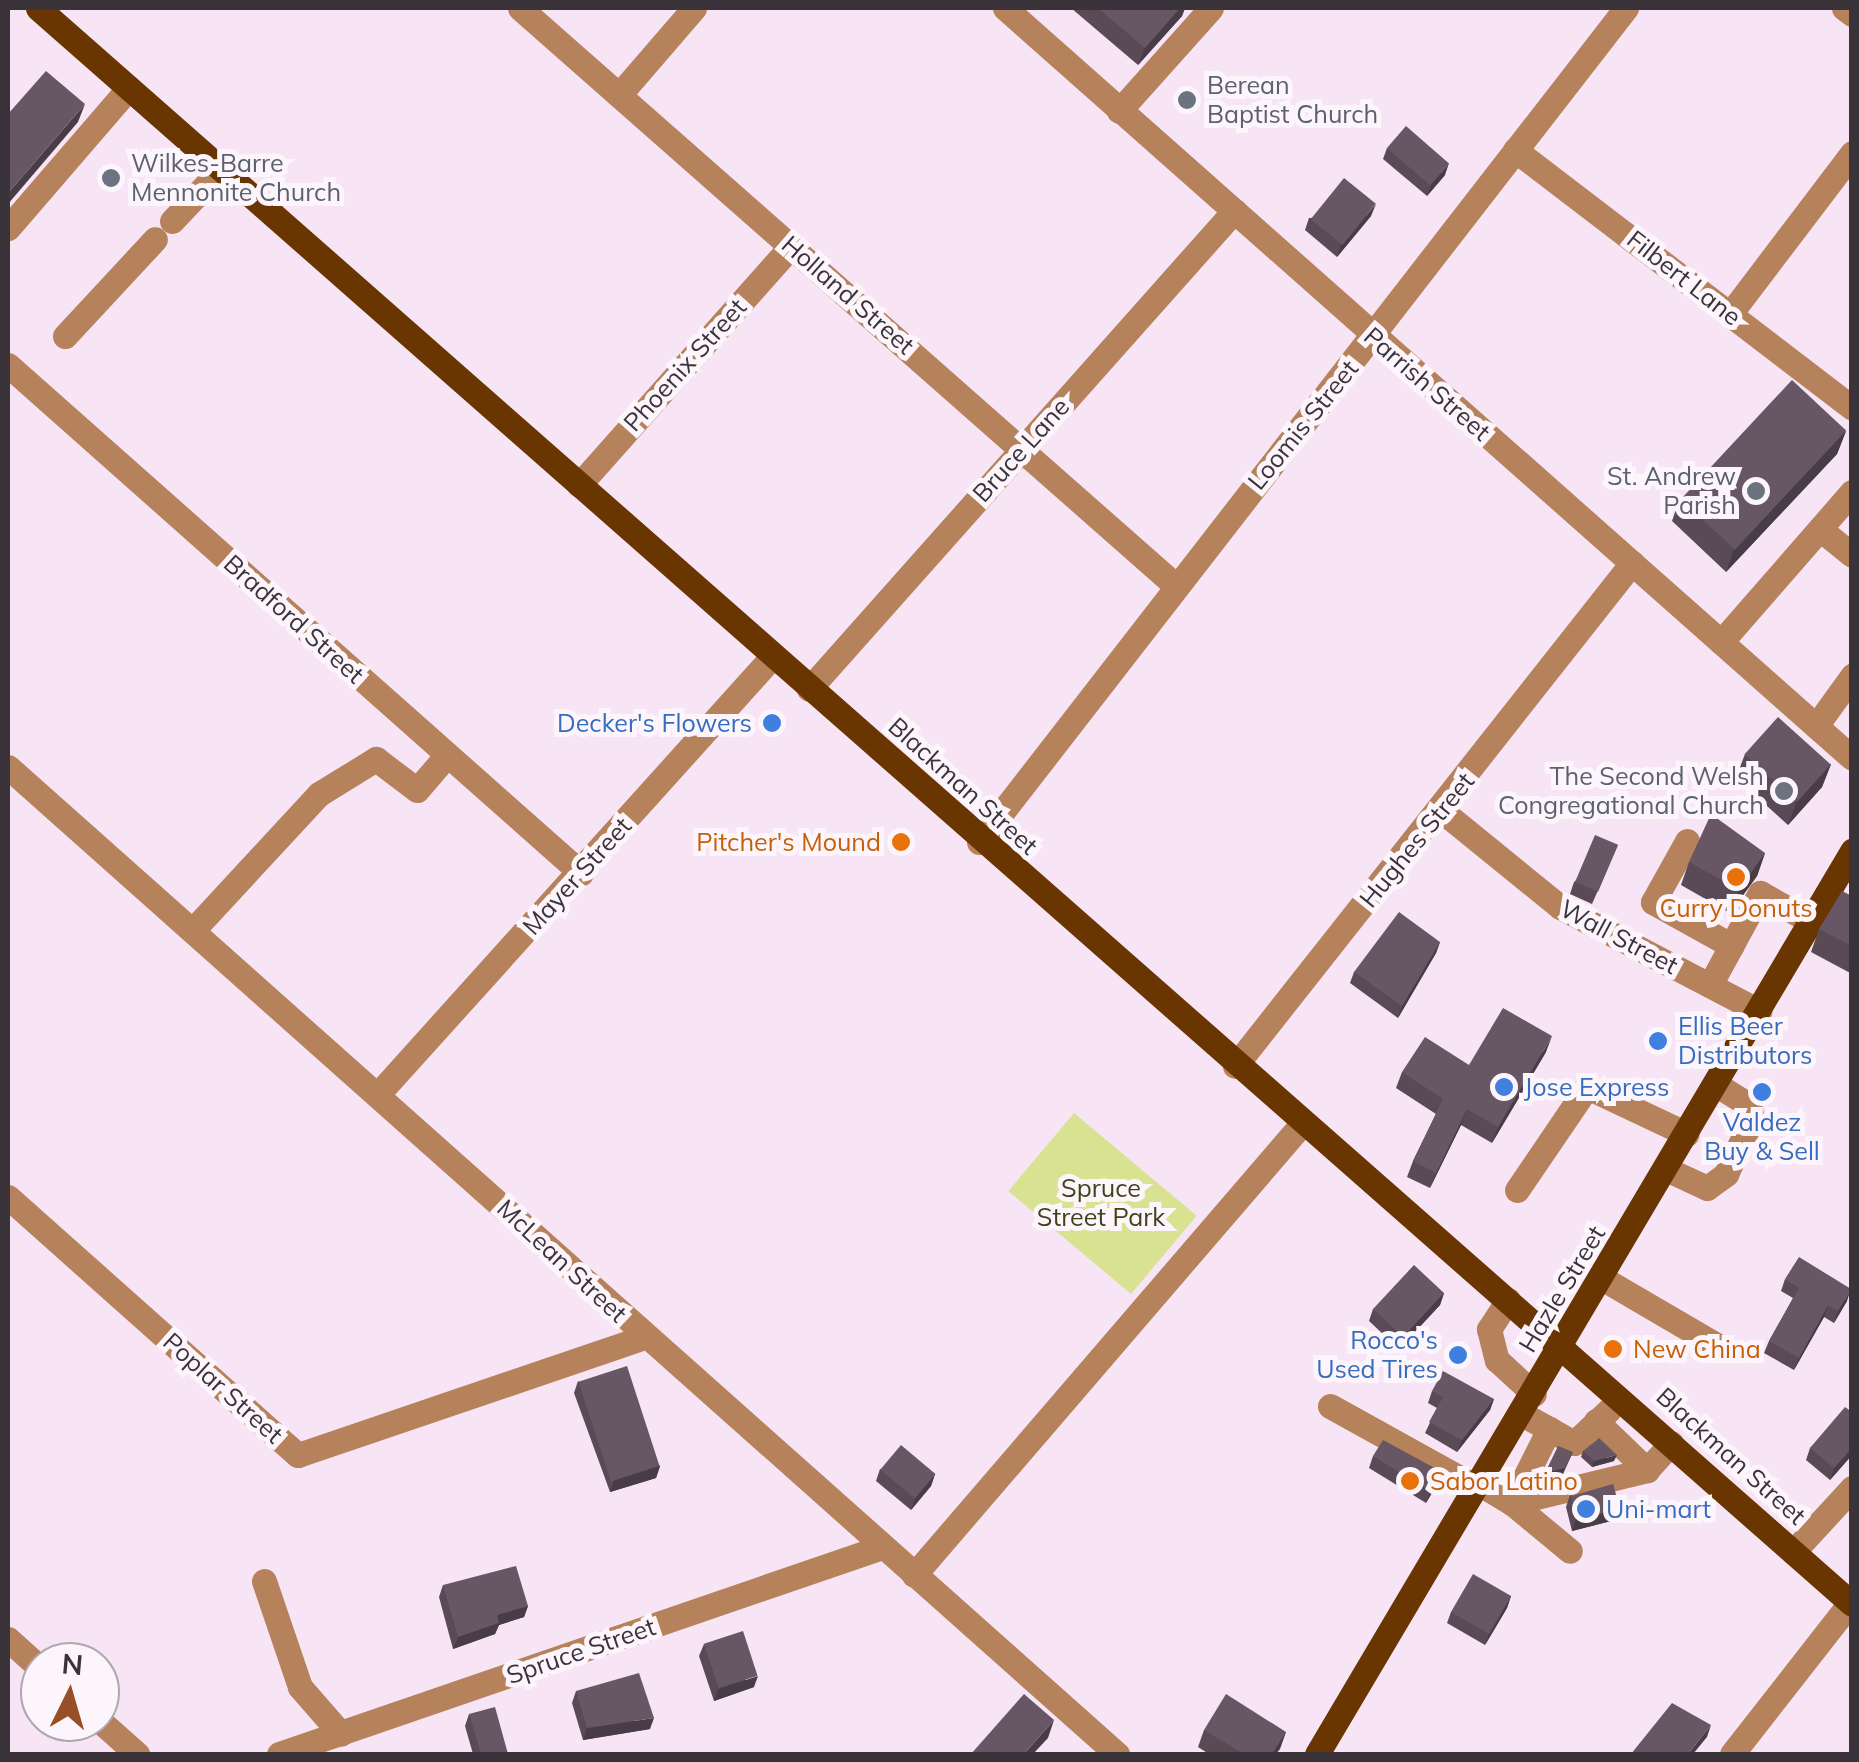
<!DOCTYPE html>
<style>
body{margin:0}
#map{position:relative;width:1859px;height:1762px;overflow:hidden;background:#f7e4f5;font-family:Mulish,sans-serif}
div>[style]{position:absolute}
.green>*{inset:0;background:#d8e291;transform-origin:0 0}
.minor>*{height:25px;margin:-12.5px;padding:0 12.5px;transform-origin:12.5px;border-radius:12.5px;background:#b5825c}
.major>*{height:25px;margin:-12.5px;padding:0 12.5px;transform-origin:12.5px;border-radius:12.5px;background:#693501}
.wall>*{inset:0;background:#594a56}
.shaded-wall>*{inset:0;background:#483c46}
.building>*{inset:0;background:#675664;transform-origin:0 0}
.dots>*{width:28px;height:28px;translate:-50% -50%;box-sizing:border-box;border:5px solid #fdf5fc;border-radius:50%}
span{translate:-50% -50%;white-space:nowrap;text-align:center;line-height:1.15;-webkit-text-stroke:10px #fdf5fc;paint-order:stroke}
.worship-label{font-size:25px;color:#5b616d}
.left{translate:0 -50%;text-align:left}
.right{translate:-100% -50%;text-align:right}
.street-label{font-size:25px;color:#3a3339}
.shop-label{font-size:25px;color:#366cbe}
.food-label{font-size:25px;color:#c56008}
.park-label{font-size:25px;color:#3e4219}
.frame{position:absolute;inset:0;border:10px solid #3a3339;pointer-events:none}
.north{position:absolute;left:20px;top:1642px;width:100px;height:100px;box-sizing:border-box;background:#fdf5fc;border:2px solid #afa7ae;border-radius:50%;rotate:5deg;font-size:28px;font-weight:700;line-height:40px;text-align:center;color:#3a3339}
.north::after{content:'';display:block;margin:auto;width:35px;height:45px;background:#965027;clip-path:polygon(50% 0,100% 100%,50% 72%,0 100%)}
</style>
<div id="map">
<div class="green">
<div style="left:1074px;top:1113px;width:160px;height:102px;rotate:40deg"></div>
</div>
<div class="minor">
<div style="left:520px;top:8px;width:873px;rotate:41.38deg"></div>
<div style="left:1005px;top:8px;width:1131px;rotate:41.52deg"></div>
<div style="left:1844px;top:8px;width:10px;rotate:37deg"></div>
<div style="left:619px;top:95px;width:115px;rotate:-49.2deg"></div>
<div style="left:1119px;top:111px;width:138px;rotate:-48.2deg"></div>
<div style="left:1515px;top:150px;width:424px;rotate:37.4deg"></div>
<div style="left:172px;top:221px;width:71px;rotate:-46.7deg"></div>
<div style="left:8px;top:228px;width:185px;rotate:-49.2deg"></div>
<div style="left:1730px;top:314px;width:202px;rotate:-52.8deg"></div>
<div style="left:65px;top:336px;width:132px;rotate:-47.1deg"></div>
<div style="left:8px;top:365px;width:766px;rotate:41.56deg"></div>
<div style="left:579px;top:485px;width:319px;rotate:-48.4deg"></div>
<div style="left:1820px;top:529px;width:41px;rotate:39.1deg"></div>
<div style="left:1721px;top:642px;width:199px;rotate:-48.9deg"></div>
<div style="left:809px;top:689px;width:640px;rotate:-48.36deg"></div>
<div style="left:1816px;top:726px;width:62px;rotate:-54.2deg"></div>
<div style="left:8px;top:767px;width:1485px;rotate:41.67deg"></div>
<div style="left:1442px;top:811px;width:152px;rotate:39.1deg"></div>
<div style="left:1560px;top:907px;width:225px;rotate:27.6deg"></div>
<div style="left:1687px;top:841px;width:70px;rotate:119.1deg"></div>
<div style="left:1653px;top:902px;width:90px;rotate:29.1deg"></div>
<div style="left:979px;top:842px;width:1056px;rotate:-52.2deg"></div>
<div style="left:193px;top:930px;width:185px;rotate:-47.2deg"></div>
<div style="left:319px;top:794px;width:67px;rotate:-31.6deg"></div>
<div style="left:376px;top:759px;width:51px;rotate:37.1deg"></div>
<div style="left:417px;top:790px;width:46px;rotate:-49.4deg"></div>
<div style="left:1710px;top:985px;width:105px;rotate:-61.5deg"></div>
<div style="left:1760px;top:893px;width:57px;rotate:29.2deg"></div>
<div style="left:1235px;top:1066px;width:641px;rotate:-51.72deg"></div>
<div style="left:379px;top:1093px;width:587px;rotate:-47.97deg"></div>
<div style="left:1666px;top:1169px;width:45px;rotate:24.9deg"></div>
<div style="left:1707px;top:1188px;width:24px;rotate:-36deg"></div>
<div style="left:1726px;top:1174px;width:61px;rotate:-64.7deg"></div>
<div style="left:1752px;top:1119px;width:14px;rotate:-102deg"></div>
<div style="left:1749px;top:1105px;width:39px;rotate:-148deg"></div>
<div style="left:1517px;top:1190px;width:125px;rotate:-55.8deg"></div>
<div style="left:1587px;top:1087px;width:110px;rotate:25.2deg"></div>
<div style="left:8px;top:1197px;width:388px;rotate:41.7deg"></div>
<div style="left:298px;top:1455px;width:367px;rotate:-18.8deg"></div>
<div style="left:1605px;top:1280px;width:137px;rotate:30.3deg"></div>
<div style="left:1508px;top:1300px;width:35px;rotate:123deg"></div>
<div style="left:1489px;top:1329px;width:32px;rotate:76deg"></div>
<div style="left:1497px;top:1360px;width:50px;rotate:42.6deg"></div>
<div style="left:1330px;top:1406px;width:169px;rotate:29deg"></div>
<div style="left:1596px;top:1421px;width:71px;rotate:43.9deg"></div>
<div style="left:1647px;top:1470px;width:36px;rotate:-48deg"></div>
<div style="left:1549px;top:1429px;width:29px;rotate:29deg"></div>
<div style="left:1574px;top:1443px;width:47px;rotate:-43.3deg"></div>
<div style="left:1480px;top:1484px;width:37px;rotate:31deg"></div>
<div style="left:1512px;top:1503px;width:83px;rotate:-63.4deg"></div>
<div style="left:1549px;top:1429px;width:31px;rotate:-151deg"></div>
<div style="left:1512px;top:1503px;width:139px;rotate:-13.7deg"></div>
<div style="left:1512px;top:1503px;width:75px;rotate:39.6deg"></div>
<div style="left:1793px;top:1552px;width:87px;rotate:-47.3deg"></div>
<div style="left:914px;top:1575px;width:592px;rotate:-49.31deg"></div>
<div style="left:264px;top:1581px;width:112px;rotate:71.2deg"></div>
<div style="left:300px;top:1687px;width:62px;rotate:48.9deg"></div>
<div style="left:8px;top:1639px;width:43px;rotate:42.2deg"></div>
<div style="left:100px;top:1721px;width:50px;rotate:41.7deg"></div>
<div style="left:279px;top:1754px;width:638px;rotate:-18.95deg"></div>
<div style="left:1732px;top:1754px;width:192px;rotate:-52deg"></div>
</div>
<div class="major">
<div style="left:38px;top:8px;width:2416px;rotate:41.34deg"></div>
<div style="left:1317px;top:1754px;width:1050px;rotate:-59.35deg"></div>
</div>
<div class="wall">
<div style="clip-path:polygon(1071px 8px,1185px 8px,1182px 16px,1138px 65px)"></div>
<div style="clip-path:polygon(1387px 148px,1445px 175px,1427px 196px,1383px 159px)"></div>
<div style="clip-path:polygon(1371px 216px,1337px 257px,1305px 230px,1309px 218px)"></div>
<div style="clip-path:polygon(1846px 431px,1837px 454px,1726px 572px,1672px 521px,1680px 498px)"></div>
<div style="clip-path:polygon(1745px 754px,1831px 764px,1822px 787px,1788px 825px,1736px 778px)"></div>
<div style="clip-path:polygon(1618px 845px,1592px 904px,1570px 894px,1574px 882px)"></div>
<div style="clip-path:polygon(1765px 853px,1757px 876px,1730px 913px,1681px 885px,1689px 862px)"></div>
<div style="clip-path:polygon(1852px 896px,1852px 974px,1811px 952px,1819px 929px)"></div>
<div style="clip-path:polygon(1440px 942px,1436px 953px,1398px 1018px,1350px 983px,1354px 972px)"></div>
<div style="clip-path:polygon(1546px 1052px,1492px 1143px,1461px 1125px,1430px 1188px,1407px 1177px,1413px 1161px,1436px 1114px,1396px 1088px,1402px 1072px,1469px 1065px)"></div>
<div style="clip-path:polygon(1785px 1279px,1847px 1301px,1834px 1323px,1824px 1317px,1794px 1370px,1764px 1353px,1769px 1341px,1793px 1298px,1781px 1291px)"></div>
<div style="clip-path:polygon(1444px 1293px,1440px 1305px,1399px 1349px,1369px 1321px,1373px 1309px)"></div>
<div style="clip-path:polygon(578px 1381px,660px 1466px,656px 1478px,610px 1492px,574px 1393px)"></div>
<div style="clip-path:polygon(1432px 1391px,1494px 1399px,1490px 1410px,1457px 1452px,1425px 1433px,1437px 1408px,1428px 1403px)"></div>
<div style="clip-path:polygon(1852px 1412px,1852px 1455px,1830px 1480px,1806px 1460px,1810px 1448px)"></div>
<div style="clip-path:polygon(1583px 1451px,1614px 1461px,1592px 1467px,1581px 1457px)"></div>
<div style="clip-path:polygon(1373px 1456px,1442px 1472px,1437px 1484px,1426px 1503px,1369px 1468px)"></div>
<div style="clip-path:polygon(880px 1469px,935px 1474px,931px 1486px,911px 1510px,876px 1481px)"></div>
<div style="clip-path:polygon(1570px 1495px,1620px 1508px,1615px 1520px,1572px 1531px,1566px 1507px)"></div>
<div style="clip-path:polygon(443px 1585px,528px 1606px,524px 1617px,499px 1625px,495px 1634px,453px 1649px,439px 1597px)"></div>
<div style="clip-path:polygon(1511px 1596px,1507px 1608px,1485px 1645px,1447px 1623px,1451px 1612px)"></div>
<div style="clip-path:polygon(704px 1644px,754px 1687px,714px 1701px,699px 1656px)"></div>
<div style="clip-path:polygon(576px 1691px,650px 1729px,583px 1740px,572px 1703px)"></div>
<div style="clip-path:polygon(469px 1714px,508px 1754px,473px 1754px,465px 1726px)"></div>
<div style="clip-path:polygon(1204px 1730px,1286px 1732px,1276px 1754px,1209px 1754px,1198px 1747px)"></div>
</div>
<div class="shaded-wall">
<div style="clip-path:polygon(1180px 8px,1185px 8px,1182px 16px,1138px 65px,1145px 48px)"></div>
<div style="clip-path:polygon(85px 104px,78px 122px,8px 204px,9px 192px)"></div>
<div style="clip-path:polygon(1449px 163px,1445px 175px,1427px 196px,1431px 185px)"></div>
<div style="clip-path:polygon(1376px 204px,1371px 216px,1337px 257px,1341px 245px)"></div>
<div style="clip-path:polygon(1846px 431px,1837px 454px,1726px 572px,1734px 549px)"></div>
<div style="clip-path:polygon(1831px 764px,1822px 787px,1788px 825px,1797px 801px)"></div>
<div style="clip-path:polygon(1765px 853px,1757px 876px,1730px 913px,1739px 890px)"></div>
<div style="clip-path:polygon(1440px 942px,1436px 953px,1398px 1018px,1402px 1006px)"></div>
<div style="clip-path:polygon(1552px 1036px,1546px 1052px,1492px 1143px,1498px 1127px)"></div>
<div style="clip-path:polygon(1467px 1109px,1461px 1125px,1430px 1188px,1436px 1173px)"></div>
<div style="clip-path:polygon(1851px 1289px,1847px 1301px,1834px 1323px,1838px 1311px)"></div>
<div style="clip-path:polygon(1444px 1293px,1440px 1305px,1399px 1349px,1403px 1337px)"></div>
<div style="clip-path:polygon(1828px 1305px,1824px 1317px,1794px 1370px,1799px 1358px)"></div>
<div style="clip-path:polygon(1494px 1399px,1490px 1410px,1457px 1452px,1462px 1440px)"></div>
<div style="clip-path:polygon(1852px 1448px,1852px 1455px,1830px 1480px,1834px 1468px)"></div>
<div style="clip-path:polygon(1573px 1452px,1563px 1474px,1542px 1479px,1545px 1473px)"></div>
<div style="clip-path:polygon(1617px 1455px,1614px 1461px,1592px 1467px,1594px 1461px)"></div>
<div style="clip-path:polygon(660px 1466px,656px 1478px,610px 1492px,614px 1480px)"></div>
<div style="clip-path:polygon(1442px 1472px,1437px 1484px,1426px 1503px,1430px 1491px)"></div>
<div style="clip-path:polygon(935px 1474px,931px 1486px,911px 1510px,915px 1498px)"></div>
<div style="clip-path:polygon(1620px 1508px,1615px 1520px,1572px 1531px,1576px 1519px)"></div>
<div style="clip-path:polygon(1511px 1596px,1507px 1608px,1485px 1645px,1489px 1634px)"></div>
<div style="clip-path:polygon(528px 1606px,524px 1617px,499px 1625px,495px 1634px,453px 1649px,458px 1637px,497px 1615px)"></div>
<div style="clip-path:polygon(758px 1676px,754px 1687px,714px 1701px,718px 1689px)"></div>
<div style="clip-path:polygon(654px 1718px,650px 1729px,583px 1740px,587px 1728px)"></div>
<div style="clip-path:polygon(1054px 1720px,1048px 1738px,1033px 1754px,1024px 1754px)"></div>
<div style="clip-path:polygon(1711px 1725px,1707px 1737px,1693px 1754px,1688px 1754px)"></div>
<div style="clip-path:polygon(1286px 1732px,1280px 1749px,1276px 1754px,1272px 1754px)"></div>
</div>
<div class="building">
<div style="clip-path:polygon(1098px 8px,1180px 8px,1145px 48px)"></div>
<div style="clip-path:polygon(46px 71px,85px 104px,9px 192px,8px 191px,8px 114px)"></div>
<div style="left:1406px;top:126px;width:57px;height:29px;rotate:41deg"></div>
<div style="left:1344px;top:178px;width:41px;height:53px;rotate:39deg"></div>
<div style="left:1792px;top:380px;width:74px;height:163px;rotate:43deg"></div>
<div style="left:1778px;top:717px;width:71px;height:50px;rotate:42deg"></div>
<div style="clip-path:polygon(1711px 814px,1765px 853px,1739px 890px,1689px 862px)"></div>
<div style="left:1595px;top:835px;width:25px;height:51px;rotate:23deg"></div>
<div style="clip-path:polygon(1842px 891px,1852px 896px,1852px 946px,1819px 929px)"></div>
<div style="clip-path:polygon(1399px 912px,1440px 942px,1402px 1006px,1354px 972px)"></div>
<div style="clip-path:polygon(1503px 1008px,1552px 1036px,1498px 1127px,1467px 1109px,1436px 1173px,1413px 1161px,1443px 1099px,1402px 1072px,1425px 1037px,1469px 1065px)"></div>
<div style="clip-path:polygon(1799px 1257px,1851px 1289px,1838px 1311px,1828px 1305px,1799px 1358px,1769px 1341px,1799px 1288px,1785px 1279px)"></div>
<div style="left:1414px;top:1265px;width:41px;height:60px;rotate:43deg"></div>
<div style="left:627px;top:1366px;width:105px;height:51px;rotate:72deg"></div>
<div style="clip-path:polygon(1443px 1371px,1494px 1399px,1462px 1440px,1429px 1422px,1443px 1397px,1432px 1391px)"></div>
<div style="clip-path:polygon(1845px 1407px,1852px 1412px,1852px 1448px,1834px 1468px,1810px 1448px)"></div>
<div style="clip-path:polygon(1599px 1438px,1617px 1455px,1594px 1461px,1583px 1451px)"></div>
<div style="clip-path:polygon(1383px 1440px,1442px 1472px,1430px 1491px,1373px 1456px)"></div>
<div style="left:901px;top:1445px;width:45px;height:32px;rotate:40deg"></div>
<div style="clip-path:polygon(1558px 1446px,1573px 1452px,1565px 1468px,1545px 1473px)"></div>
<div style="left:1613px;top:1484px;width:25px;height:44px;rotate:74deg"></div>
<div style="clip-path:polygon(516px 1566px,528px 1606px,497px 1615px,499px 1623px,458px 1637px,443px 1585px)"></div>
<div style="left:1473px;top:1574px;width:44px;height:44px;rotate:30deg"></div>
<div style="left:743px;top:1631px;width:47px;height:41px;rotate:72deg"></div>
<div style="clip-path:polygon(639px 1673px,654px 1718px,587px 1728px,576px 1691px)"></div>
<div style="clip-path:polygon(1024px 1694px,1054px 1720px,1024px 1754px,971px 1754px)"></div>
<div style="clip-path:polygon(1226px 1694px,1286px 1732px,1272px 1754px,1244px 1754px,1204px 1730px)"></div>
<div style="clip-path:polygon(1672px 1703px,1711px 1725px,1688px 1754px,1631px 1754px)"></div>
<div style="clip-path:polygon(495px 1707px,508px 1754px,481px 1754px,469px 1714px)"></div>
</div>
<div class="dots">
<div style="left:1187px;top:100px;background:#6b7280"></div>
<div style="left:111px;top:178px;background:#6b7280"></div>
<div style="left:1756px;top:491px;background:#6b7280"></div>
<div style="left:772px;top:723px;background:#3f7fe0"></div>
<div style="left:1784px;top:791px;background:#6b7280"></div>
<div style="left:901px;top:842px;background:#e8710a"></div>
<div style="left:1736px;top:877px;background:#e8710a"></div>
<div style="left:1658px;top:1041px;background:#3f7fe0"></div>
<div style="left:1504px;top:1087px;background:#3f7fe0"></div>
<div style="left:1762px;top:1092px;background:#3f7fe0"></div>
<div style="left:1613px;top:1349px;background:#e8710a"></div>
<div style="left:1458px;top:1355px;background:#3f7fe0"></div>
<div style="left:1410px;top:1481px;background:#e8710a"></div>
<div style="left:1586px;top:1509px;background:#3f7fe0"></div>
</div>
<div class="worship-label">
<span class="left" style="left:1207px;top:100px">Berean<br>Baptist Church</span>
<span class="left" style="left:131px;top:178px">Wilkes-Barre<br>Mennonite Church</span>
<span class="right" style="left:1736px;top:491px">St. Andrew<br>Parish</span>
<span class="right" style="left:1764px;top:791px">The Second Welsh<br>Congregational Church</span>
</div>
<div class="street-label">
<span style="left:1684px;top:278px;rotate:38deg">Filbert Lane</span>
<span style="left:848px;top:295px;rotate:41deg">Holland Street</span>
<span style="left:685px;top:365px;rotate:-48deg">Phoenix Street</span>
<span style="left:1427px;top:384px;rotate:41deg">Parrish Street</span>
<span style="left:1303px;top:425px;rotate:-51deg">Loomis Street</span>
<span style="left:1021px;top:450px;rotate:-48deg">Bruce Lane</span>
<span style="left:294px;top:619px;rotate:42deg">Bradford Street</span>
<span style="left:963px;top:786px;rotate:42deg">Blackman Street</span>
<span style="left:1417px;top:840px;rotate:-51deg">Hughes Street</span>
<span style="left:577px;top:876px;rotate:-48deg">Mayer Street</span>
<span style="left:1619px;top:937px;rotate:28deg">Wall Street</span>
<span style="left:562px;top:1261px;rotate:43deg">McLean Street</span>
<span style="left:1562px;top:1289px;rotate:-59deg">Hazle Street</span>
<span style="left:223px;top:1388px;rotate:42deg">Poplar Street</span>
<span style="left:1731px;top:1456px;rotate:42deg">Blackman Street</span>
<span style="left:581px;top:1651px;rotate:-19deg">Spruce Street</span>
</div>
<div class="shop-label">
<span class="right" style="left:752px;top:723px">Decker's Flowers</span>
<span class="left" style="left:1678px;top:1041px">Ellis Beer<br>Distributors</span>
<span class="left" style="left:1524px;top:1087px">Jose Express</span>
<span style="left:1762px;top:1137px">Valdez<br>Buy &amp; Sell</span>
<span class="right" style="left:1438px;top:1355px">Rocco's<br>Used Tires</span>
<span class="left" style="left:1606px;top:1509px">Uni-mart</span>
</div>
<div class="food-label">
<span class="right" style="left:881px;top:842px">Pitcher's Mound</span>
<span style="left:1736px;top:908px">Curry Donuts</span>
<span class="left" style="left:1633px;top:1349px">New China</span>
<span class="left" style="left:1430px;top:1481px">Sabor Latino</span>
</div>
<div class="park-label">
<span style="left:1101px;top:1203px">Spruce<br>Street Park</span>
</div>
<div class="frame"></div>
<div class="north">N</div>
</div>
